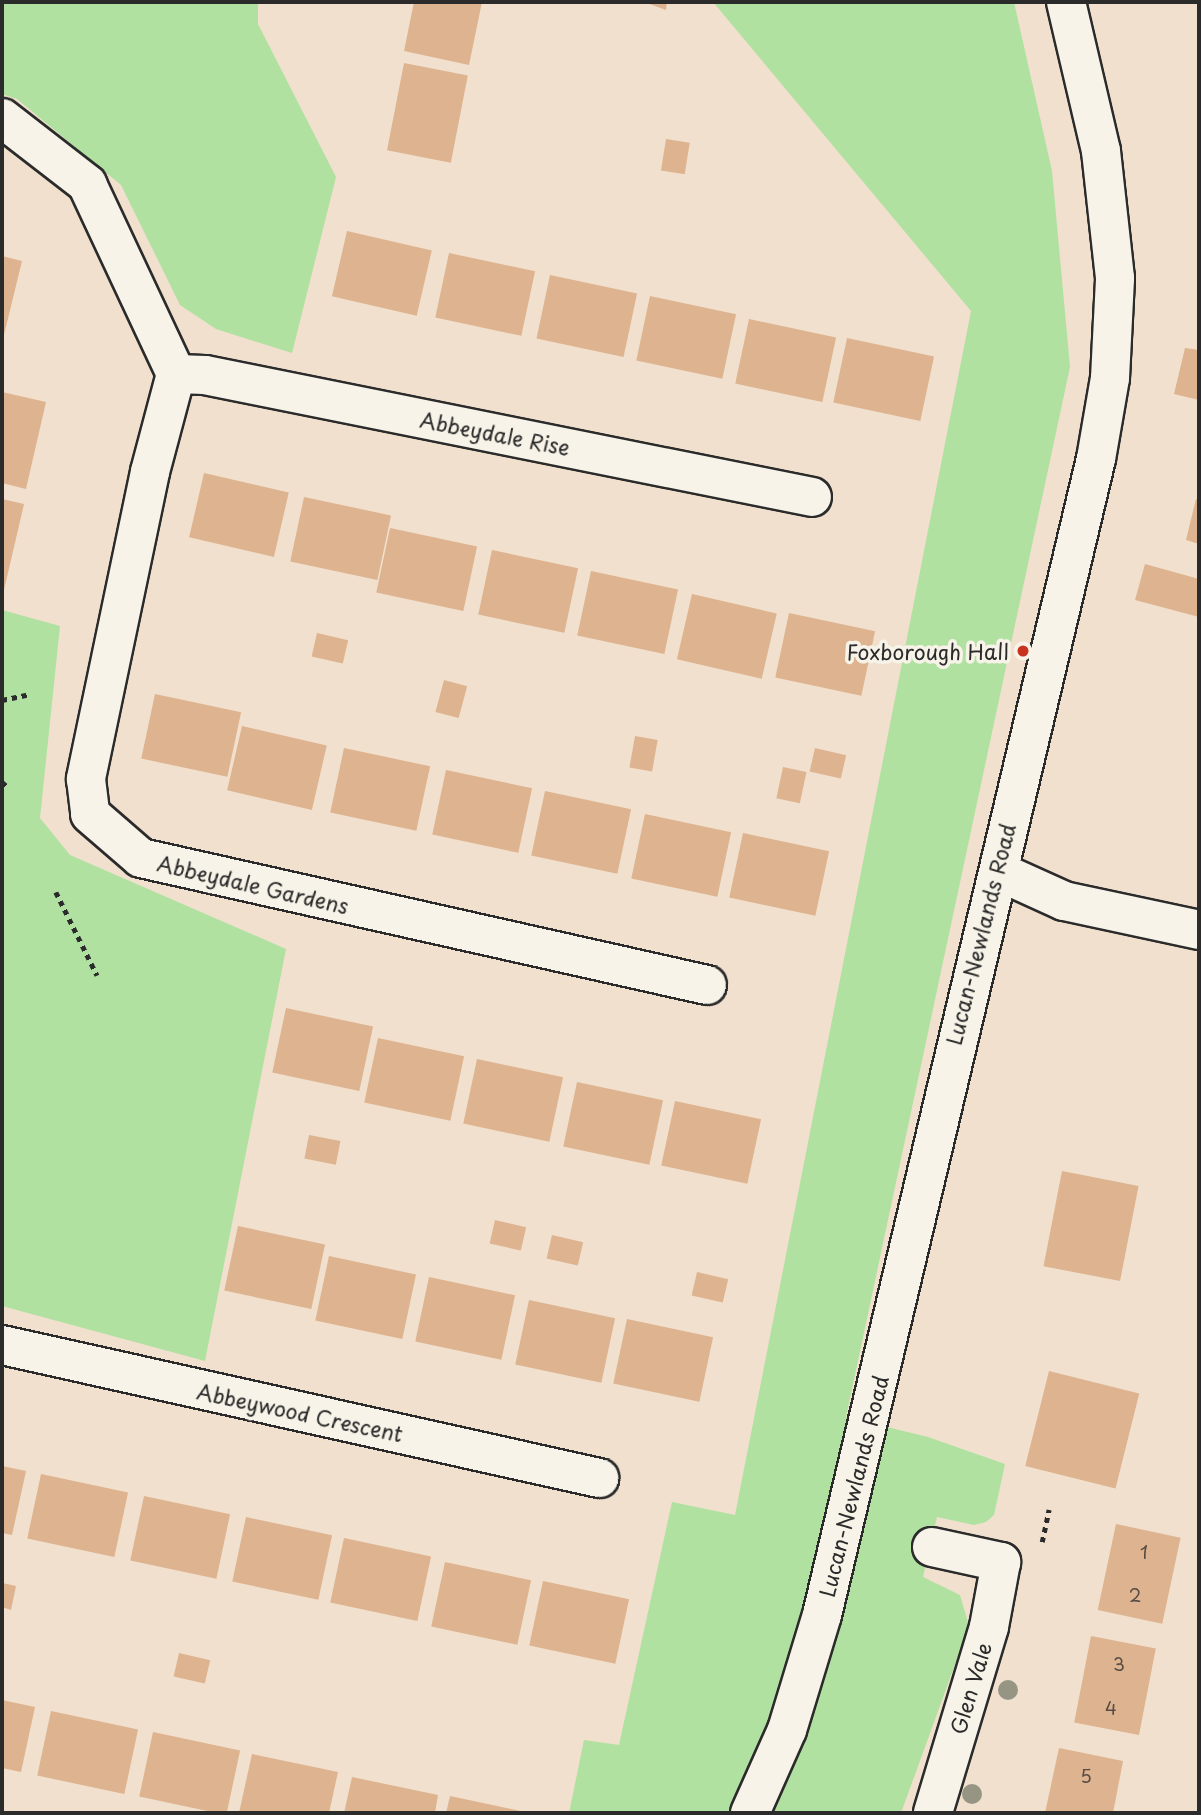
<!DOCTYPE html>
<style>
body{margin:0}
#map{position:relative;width:1201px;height:1815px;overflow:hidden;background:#f0e0cd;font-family:"Playpen Sans",sans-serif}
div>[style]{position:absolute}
.green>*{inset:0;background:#b0e1a1}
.building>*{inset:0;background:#deb38f;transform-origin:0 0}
.path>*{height:4.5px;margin-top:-2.25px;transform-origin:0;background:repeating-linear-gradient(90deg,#2b2b2b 0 5px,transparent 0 10px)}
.roads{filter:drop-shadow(2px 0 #2b2b2b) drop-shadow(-2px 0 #2b2b2b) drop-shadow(0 2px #2b2b2b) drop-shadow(0 -2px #2b2b2b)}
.minor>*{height:38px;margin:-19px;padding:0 19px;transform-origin:19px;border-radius:19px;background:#f7f3e8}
.trees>*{width:20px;height:20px;margin:-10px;border-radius:50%;background:#969584}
.dots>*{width:19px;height:19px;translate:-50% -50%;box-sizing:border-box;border:4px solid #f7f3e8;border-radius:50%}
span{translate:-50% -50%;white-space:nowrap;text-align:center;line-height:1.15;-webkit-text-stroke:7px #f7f3e8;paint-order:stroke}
.number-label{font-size:18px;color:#584d44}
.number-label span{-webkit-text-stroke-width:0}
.street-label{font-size:21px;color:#2b2b2b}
.poi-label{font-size:21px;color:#2b2b2b}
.right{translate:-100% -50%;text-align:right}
.frame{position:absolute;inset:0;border:4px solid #2b2b2b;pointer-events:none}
</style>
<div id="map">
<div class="green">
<div style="clip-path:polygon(2px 2px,258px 2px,258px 24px,336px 177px,292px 353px,216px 329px,180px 305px,121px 185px,17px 99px,2px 94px)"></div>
<div style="clip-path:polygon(713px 2px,1014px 2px,1052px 171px,1070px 367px,846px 1417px,928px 1437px,1005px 1464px,994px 1515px,986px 1522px,974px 1525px,937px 1517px,923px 1577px,960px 1595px,969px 1626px,901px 1813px,569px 1813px,584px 1740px,619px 1745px,672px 1502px,735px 1515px,971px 311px)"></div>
<div style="clip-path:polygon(2px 610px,60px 626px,40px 818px,70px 855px,286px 949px,205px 1361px,2px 1306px)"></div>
</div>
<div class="building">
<div style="clip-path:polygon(414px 2px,482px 2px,469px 65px,404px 51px)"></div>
<div style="clip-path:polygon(644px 2px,667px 2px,666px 10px)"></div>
<div style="left:404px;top:63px;width:65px;height:89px;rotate:11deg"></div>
<div style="left:666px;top:139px;width:24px;height:32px;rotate:9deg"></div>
<div style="left:347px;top:231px;width:87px;height:67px;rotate:13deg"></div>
<div style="left:449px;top:253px;width:88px;height:66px;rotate:12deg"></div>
<div style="clip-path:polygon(2px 256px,22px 261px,3px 339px,2px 339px)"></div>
<div style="left:550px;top:275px;width:89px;height:65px;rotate:12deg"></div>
<div style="left:650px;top:296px;width:88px;height:66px;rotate:12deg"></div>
<div style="left:749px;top:319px;width:89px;height:66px;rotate:12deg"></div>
<div style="left:847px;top:338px;width:89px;height:66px;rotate:12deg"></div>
<div style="clip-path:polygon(1185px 348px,1199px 350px,1199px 400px,1174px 394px)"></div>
<div style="clip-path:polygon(2px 392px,46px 402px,26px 489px,2px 483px)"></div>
<div style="left:204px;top:473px;width:87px;height:66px;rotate:13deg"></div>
<div style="left:304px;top:497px;width:89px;height:66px;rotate:12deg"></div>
<div style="clip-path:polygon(2px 499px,24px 504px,4px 590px,2px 590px)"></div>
<div style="clip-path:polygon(1196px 499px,1199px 500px,1199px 544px,1186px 540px)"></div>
<div style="left:390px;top:528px;width:89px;height:66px;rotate:12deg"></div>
<div style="left:492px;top:550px;width:88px;height:66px;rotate:12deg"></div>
<div style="clip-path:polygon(1145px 564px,1199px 579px,1199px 617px,1135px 600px)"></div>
<div style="left:591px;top:571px;width:89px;height:66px;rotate:12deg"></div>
<div style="left:692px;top:594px;width:87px;height:67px;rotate:13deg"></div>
<div style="left:789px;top:613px;width:88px;height:66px;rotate:12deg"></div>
<div style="left:317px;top:633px;width:32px;height:24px;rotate:13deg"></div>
<div style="left:444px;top:680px;width:24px;height:33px;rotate:15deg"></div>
<div style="left:155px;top:694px;width:88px;height:66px;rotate:12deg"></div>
<div style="left:242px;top:726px;width:87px;height:66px;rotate:13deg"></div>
<div style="left:635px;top:736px;width:23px;height:32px;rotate:10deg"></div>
<div style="left:344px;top:748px;width:88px;height:66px;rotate:12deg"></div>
<div style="left:815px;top:748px;width:32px;height:24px;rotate:13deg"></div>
<div style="left:783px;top:767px;width:24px;height:32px;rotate:12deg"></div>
<div style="left:446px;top:770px;width:88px;height:66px;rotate:12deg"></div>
<div style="left:545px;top:791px;width:88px;height:66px;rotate:12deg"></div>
<div style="left:645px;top:814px;width:88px;height:66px;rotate:12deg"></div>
<div style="left:743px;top:833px;width:88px;height:66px;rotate:12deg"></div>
<div style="left:286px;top:1008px;width:89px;height:66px;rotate:12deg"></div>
<div style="left:378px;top:1038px;width:88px;height:66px;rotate:12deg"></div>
<div style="left:477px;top:1059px;width:88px;height:66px;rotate:12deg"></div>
<div style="left:577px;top:1082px;width:88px;height:66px;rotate:12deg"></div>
<div style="left:675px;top:1101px;width:88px;height:66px;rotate:12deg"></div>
<div style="left:309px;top:1135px;width:32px;height:24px;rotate:11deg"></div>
<div style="left:1062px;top:1171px;width:78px;height:97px;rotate:11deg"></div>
<div style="left:495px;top:1220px;width:32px;height:24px;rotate:13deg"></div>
<div style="left:238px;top:1226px;width:89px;height:66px;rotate:12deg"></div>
<div style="left:552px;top:1235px;width:32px;height:24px;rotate:13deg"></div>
<div style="left:329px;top:1256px;width:89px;height:66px;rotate:12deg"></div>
<div style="left:697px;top:1272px;width:32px;height:24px;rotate:13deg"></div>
<div style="left:429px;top:1277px;width:88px;height:66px;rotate:12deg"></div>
<div style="left:529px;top:1300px;width:88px;height:66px;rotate:12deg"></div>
<div style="left:627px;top:1319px;width:88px;height:66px;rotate:12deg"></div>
<div style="left:1049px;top:1371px;width:93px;height:98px;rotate:14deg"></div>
<div style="clip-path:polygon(2px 1466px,26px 1471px,12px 1535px,2px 1533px)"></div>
<div style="left:41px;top:1474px;width:89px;height:66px;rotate:12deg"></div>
<div style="left:144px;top:1496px;width:88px;height:66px;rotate:12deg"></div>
<div style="left:246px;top:1517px;width:88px;height:66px;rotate:12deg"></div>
<div style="left:1116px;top:1524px;width:66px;height:88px;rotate:12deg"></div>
<div style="left:344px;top:1538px;width:89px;height:66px;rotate:12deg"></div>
<div style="left:445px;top:1562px;width:88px;height:66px;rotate:12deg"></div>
<div style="left:543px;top:1581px;width:88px;height:66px;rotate:12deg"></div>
<div style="clip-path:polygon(2px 1583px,16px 1586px,11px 1610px,2px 1607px)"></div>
<div style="left:1091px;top:1636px;width:66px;height:88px;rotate:11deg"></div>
<div style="left:179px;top:1653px;width:32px;height:24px;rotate:13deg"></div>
<div style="clip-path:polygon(2px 1700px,35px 1707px,21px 1772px,2px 1768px)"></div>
<div style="left:51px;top:1711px;width:89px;height:66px;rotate:12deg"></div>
<div style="left:153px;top:1732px;width:89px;height:66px;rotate:12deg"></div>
<div style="clip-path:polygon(1059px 1748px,1123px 1761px,1113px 1813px,1045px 1813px)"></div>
<div style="clip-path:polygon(252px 1754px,338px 1772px,329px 1813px,239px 1813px)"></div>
<div style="clip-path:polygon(352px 1777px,438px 1795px,435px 1813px,344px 1813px)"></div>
<div style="clip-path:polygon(450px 1796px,525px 1812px,525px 1813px,446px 1813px)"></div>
</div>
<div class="path">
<div style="left:2px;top:700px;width:29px;rotate:-12deg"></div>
<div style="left:2px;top:782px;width:9px;rotate:41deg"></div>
<div style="left:56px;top:892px;width:93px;rotate:63.7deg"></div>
<div style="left:1042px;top:1542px;width:33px;rotate:-78deg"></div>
</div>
<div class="roads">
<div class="minor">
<div style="left:2px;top:118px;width:108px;rotate:37.8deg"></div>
<div style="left:87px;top:184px;width:210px;rotate:64.9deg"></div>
<div style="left:176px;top:374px;width:101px;rotate:104.9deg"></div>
<div style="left:150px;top:472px;width:314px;rotate:101.8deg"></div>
<div style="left:86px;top:779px;width:35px;rotate:83deg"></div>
<div style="left:90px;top:814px;width:67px;rotate:40.8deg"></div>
<div style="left:141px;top:858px;width:580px;rotate:12.65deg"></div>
<div style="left:176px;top:374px;width:29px;rotate:2deg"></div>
<div style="left:205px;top:375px;width:619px;rotate:11.36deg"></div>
<div style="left:1000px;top:872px;width:70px;rotate:24.4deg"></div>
<div style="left:1064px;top:901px;width:138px;rotate:12.1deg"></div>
<div style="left:2px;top:1345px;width:612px;rotate:12.56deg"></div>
<div style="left:932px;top:1547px;width:71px;rotate:12.3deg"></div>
<div style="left:1001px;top:1562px;width:66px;rotate:100.5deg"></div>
<div style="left:989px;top:1627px;width:194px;rotate:106.8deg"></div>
<div style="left:750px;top:1813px;width:91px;rotate:-66deg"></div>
<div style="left:787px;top:1730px;width:120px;rotate:-73.1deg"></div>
<div style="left:822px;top:1615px;width:1188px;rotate:-76.67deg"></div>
<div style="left:1096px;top:459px;width:82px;rotate:-80.2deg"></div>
<div style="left:1110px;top:378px;width:100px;rotate:-87.1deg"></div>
<div style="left:1115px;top:278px;width:128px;rotate:-96.3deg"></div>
<div style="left:1101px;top:151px;width:153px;rotate:-103.2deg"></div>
</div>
</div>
<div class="trees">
<div style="left:1008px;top:1690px"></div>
<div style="left:972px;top:1794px"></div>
</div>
<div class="dots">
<div style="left:1023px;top:651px;background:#c8321e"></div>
</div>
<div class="number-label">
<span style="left:1144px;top:1552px">1</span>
<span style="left:1135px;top:1595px">2</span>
<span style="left:1119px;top:1664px">3</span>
<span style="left:1111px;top:1708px">4</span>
<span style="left:1086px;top:1776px">5</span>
</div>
<div class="street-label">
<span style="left:495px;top:433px;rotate:11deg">Abbeydale Rise</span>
<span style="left:253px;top:884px;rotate:13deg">Abbeydale Gardens</span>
<span style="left:980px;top:934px;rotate:-76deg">Lucan-Newlands Road</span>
<span style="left:300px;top:1412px;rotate:12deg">Abbeywood Crescent</span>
<span style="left:853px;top:1486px;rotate:-76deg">Lucan-Newlands Road</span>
<span style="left:970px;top:1688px;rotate:-73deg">Glen Vale</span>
</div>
<div class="poi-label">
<span class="right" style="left:1009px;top:651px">Foxborough Hall</span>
</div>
<div class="frame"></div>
</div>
